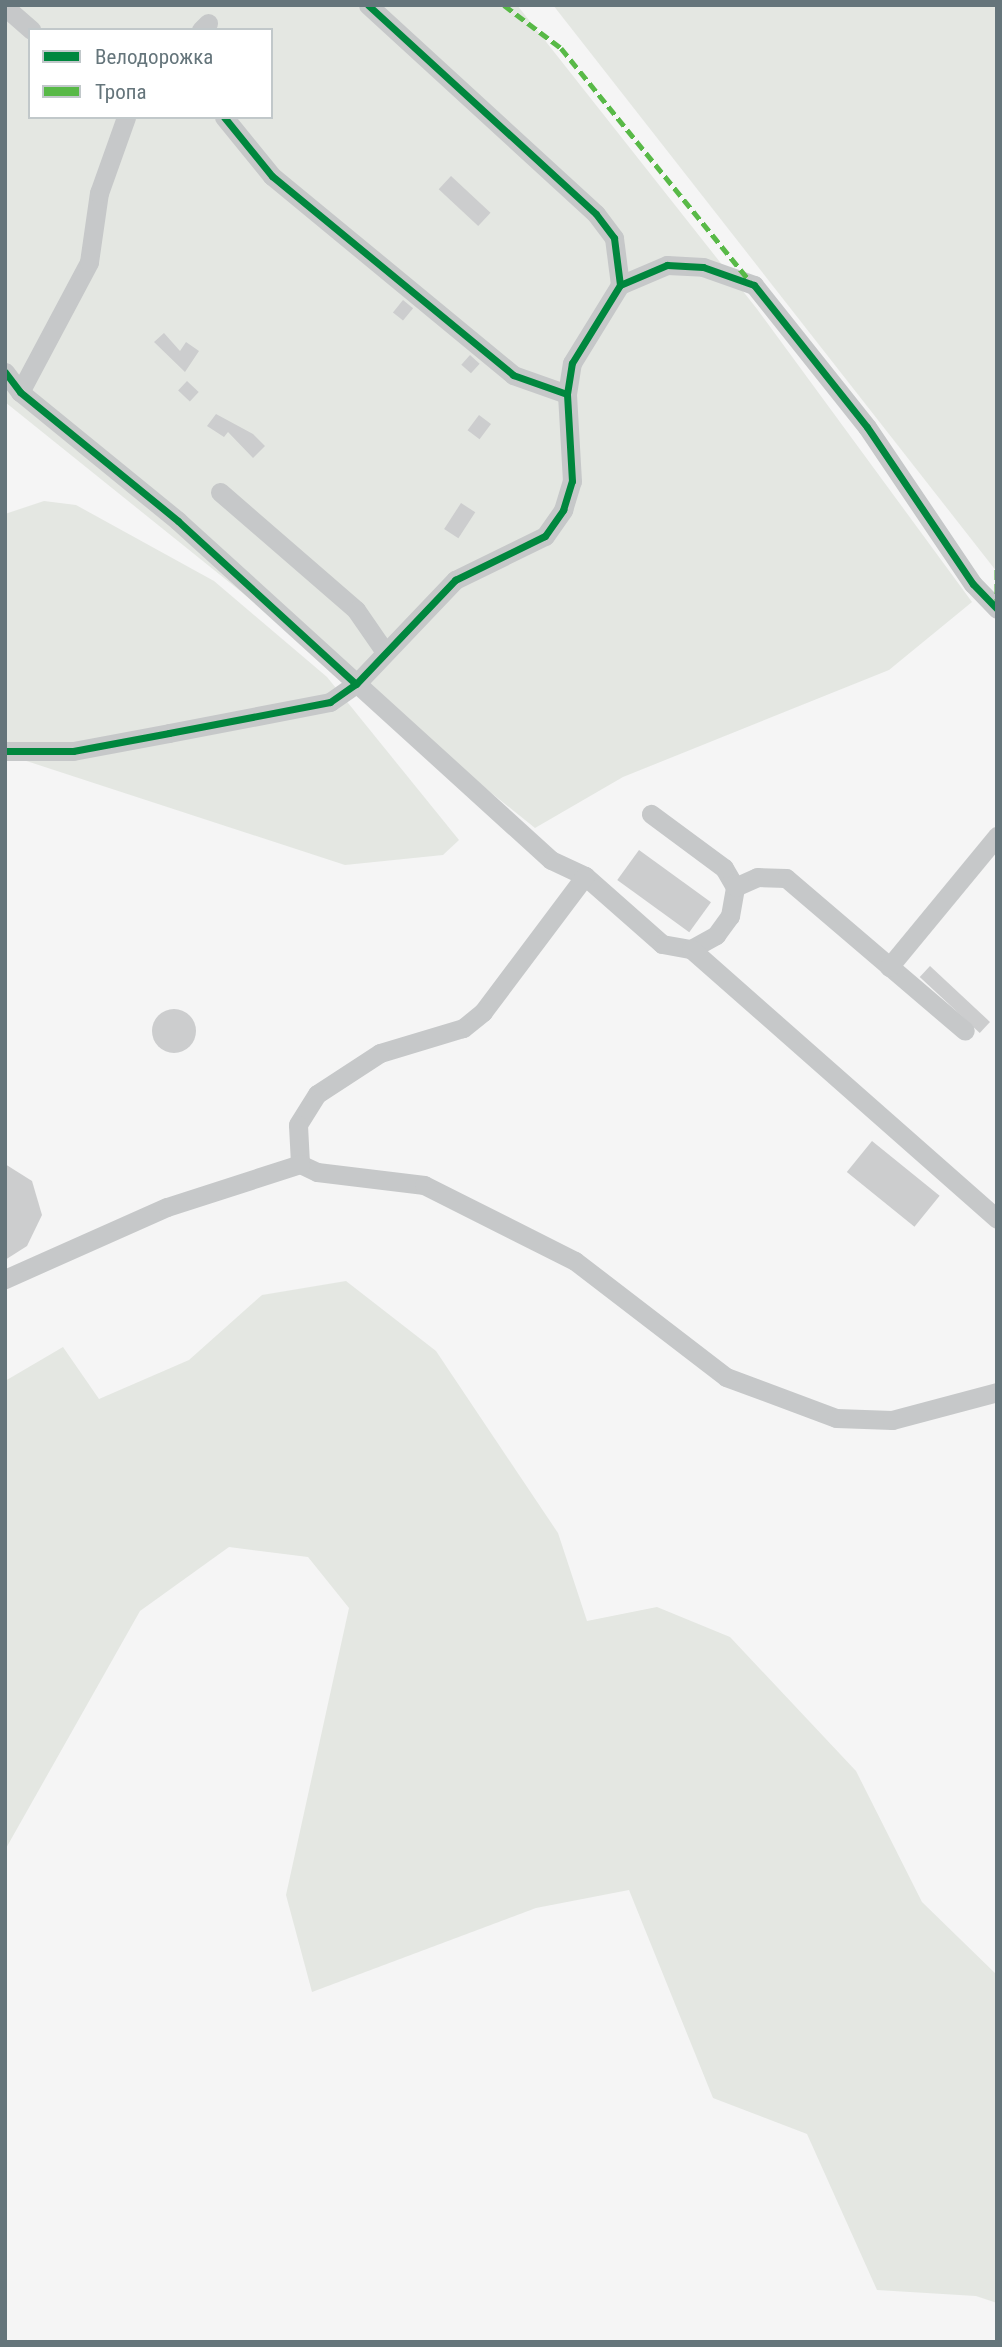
<!DOCTYPE html>
<meta charset="utf-8">
<style>
body{margin:0}
#map{position:relative;width:1002px;height:2347px;overflow:hidden;background:#f5f5f5;font-family:"Roboto Condensed",sans-serif}
div>[style]{position:absolute}
.green>*{inset:0;background:#e4e7e2}
.building>*{inset:0;background:#cccdce;transform-origin:0 0}
.round{border-radius:50%}
.minor>*{height:19px;margin:-9.5px;padding:0 9.5px;transform-origin:9.5px;border-radius:9.5px;background:#c6c8c9}
.quiet>*{height:5px;margin-top:-2.5px;transform-origin:0;background:repeating-linear-gradient(90deg,#58b947 0 10px,transparent 0 15px)}
.cycleway>*{height:7px;margin:-3.5px;padding:0 3.5px;transform-origin:3.5px;border-radius:3.5px;background:#00873e}
span{translate:-50% -50%;white-space:nowrap;text-align:center;line-height:1.15;-webkit-text-stroke:7px #fff;paint-order:stroke}
.frame{position:absolute;inset:0;border:7px solid #65757b;pointer-events:none}
.legend{position:absolute;left:28px;top:28px;width:245px;height:91px;box-sizing:border-box;background:#fff;border:2px solid #c1c8ca;margin:0;padding:9px 12px;list-style:none;font-size:21px;color:#65757b}
.legend li{display:flex;align-items:center;gap:14px;height:35px}
.legend b{width:35px;border:2px solid #c1c8ca}
</style>
<div id="map">
<div class="green">
<div style="clip-path:polygon(evenodd,5px 5px,517px 5px,757px 309px,972px 602px,889px 670px,623px 777px,535px 828px,5px 402px,5px 5px,30px 30px,271px 30px,271px 117px,30px 117px,30px 30px)"></div>
<div style="clip-path:polygon(553px 5px,997px 5px,997px 572px)"></div>
<div style="clip-path:polygon(44px 501px,76px 505px,214px 581px,327px 677px,459px 840px,443px 855px,345px 865px,5px 754px,5px 514px)"></div>
<div style="clip-path:polygon(346px 1281px,436px 1351px,558px 1533px,587px 1621px,657px 1607px,730px 1637px,856px 1771px,922px 1902px,997px 1975px,997px 2303px,976px 2296px,877px 2290px,807px 2134px,713px 2098px,629px 1890px,536px 1908px,312px 1992px,286px 1895px,349px 1608px,308px 1557px,229px 1547px,140px 1611px,5px 1850px,5px 1381px,63px 1347px,99px 1399px,189px 1360px,262px 1295px)"></div>
</div>
<div class="building">
<div style="left:451px;top:176px;width:54px;height:18px;rotate:43deg"></div>
<div style="left:403px;top:300px;width:13px;height:16px;rotate:39deg"></div>
<div style="clip-path:polygon(164px 333px,180px 351px,186px 342px,199px 351px,185px 372px,154px 342px)"></div>
<div style="left:470px;top:355px;width:13px;height:13px;rotate:42deg"></div>
<div style="left:187px;top:381px;width:16px;height:13px;rotate:43deg"></div>
<div style="clip-path:polygon(216px 414px,253px 434px,265px 446px,253px 458px,228px 432px,224px 437px,207px 426px)"></div>
<div style="left:479px;top:415px;width:15px;height:19px;rotate:37deg"></div>
<div style="left:461px;top:503px;width:17px;height:31px;rotate:33deg"></div>
<div style="left:639px;top:850px;width:89px;height:37px;rotate:36deg"></div>
<div style="left:930px;top:966px;width:82px;height:15px;rotate:43deg"></div>
<div class="round" style="left:152px;top:1009px;width:44px;height:44px"></div>
<div style="left:872px;top:1141px;width:87px;height:40px;rotate:39deg"></div>
<div style="clip-path:polygon(5px 1164px,32px 1181px,42px 1215px,27px 1246px,5px 1260px)"></div>
</div>
<div class="minor">
<div style="left:368px;top:5px;width:309px;rotate:42.5deg"></div>
<div style="left:596px;top:214px;width:30px;rotate:53deg"></div>
<div style="left:614px;top:238px;width:47px;rotate:82.7deg"></div>
<div style="left:5px;top:7px;width:35px;rotate:41deg"></div>
<div style="left:201px;top:30px;width:10px;rotate:-45deg"></div>
<div style="left:224px;top:117px;width:76px;rotate:50.9deg"></div>
<div style="left:272px;top:176px;width:313px;rotate:39.5deg"></div>
<div style="left:513px;top:375px;width:57px;rotate:19.4deg"></div>
<div style="left:5px;top:372px;width:25px;rotate:53deg"></div>
<div style="left:20px;top:392px;width:204px;rotate:39.2deg"></div>
<div style="left:178px;top:521px;width:504px;rotate:42.27deg"></div>
<div style="left:551px;top:860px;width:38px;rotate:25deg"></div>
<div style="left:585px;top:876px;width:103px;rotate:41.4deg"></div>
<div style="left:662px;top:944px;width:29px;rotate:10deg"></div>
<div style="left:691px;top:949px;width:29px;rotate:-29deg"></div>
<div style="left:716px;top:935px;width:24px;rotate:-54deg"></div>
<div style="left:730px;top:916px;width:29px;rotate:-80deg"></div>
<div style="left:735px;top:887px;width:22px;rotate:-120deg"></div>
<div style="left:724px;top:868px;width:91px;rotate:-143.5deg"></div>
<div style="left:20px;top:392px;width:147px;rotate:-62deg"></div>
<div style="left:89px;top:262px;width:70px;rotate:-81.8deg"></div>
<div style="left:99px;top:193px;width:81px;rotate:-70.4deg"></div>
<div style="left:220px;top:492px;width:180px;rotate:40.9deg"></div>
<div style="left:356px;top:610px;width:51px;rotate:55.4deg"></div>
<div style="left:5px;top:751px;width:68px"></div>
<div style="left:73px;top:751px;width:98px;rotate:-10.6deg"></div>
<div style="left:169px;top:733px;width:164px;rotate:-10.9deg"></div>
<div style="left:330px;top:702px;width:32px;rotate:-35deg"></div>
<div style="left:356px;top:684px;width:144px;rotate:-46.4deg"></div>
<div style="left:455px;top:580px;width:100px;rotate:-26.1deg"></div>
<div style="left:545px;top:536px;width:32px;rotate:-55deg"></div>
<div style="left:563px;top:510px;width:30px;rotate:-73deg"></div>
<div style="left:572px;top:481px;width:87px;rotate:-93.3deg"></div>
<div style="left:567px;top:394px;width:31px;rotate:-81deg"></div>
<div style="left:572px;top:363px;width:92px;rotate:-58.4deg"></div>
<div style="left:620px;top:285px;width:51px;rotate:-23.1deg"></div>
<div style="left:667px;top:265px;width:36px;rotate:3deg"></div>
<div style="left:703px;top:267px;width:54px;rotate:19.4deg"></div>
<div style="left:754px;top:285px;width:181px;rotate:51.5deg"></div>
<div style="left:867px;top:427px;width:189px;rotate:56deg"></div>
<div style="left:973px;top:584px;width:35px;rotate:46deg"></div>
<div style="left:585px;top:876px;width:170px;rotate:126.9deg"></div>
<div style="left:483px;top:1012px;width:26px;rotate:141deg"></div>
<div style="left:463px;top:1028px;width:87px;rotate:163.2deg"></div>
<div style="left:380px;top:1053px;width:75px;rotate:146.9deg"></div>
<div style="left:317px;top:1094px;width:36px;rotate:122deg"></div>
<div style="left:298px;top:1125px;width:39px;rotate:87deg"></div>
<div style="left:300px;top:1164px;width:19px;rotate:25deg"></div>
<div style="left:317px;top:1172px;width:108px;rotate:6.9deg"></div>
<div style="left:424px;top:1185px;width:169px;rotate:26.7deg"></div>
<div style="left:575px;top:1261px;width:190px;rotate:37.5deg"></div>
<div style="left:726px;top:1377px;width:117px;rotate:20.4deg"></div>
<div style="left:836px;top:1418px;width:56px;rotate:2deg"></div>
<div style="left:892px;top:1420px;width:109px;rotate:-14.9deg"></div>
<div style="left:735px;top:887px;width:24px;rotate:-24deg"></div>
<div style="left:757px;top:877px;width:29px;rotate:2deg"></div>
<div style="left:786px;top:878px;width:235px;rotate:40.5deg"></div>
<div style="left:691px;top:949px;width:408px;rotate:41.4deg"></div>
<div style="left:889px;top:967px;width:170px;rotate:-50.5deg"></div>
<div style="left:5px;top:1279px;width:177px;rotate:-24deg"></div>
<div style="left:167px;top:1207px;width:140px;rotate:-17.9deg"></div>
</div>
<div class="quiet">
<div style="left:504px;top:5px;width:71px;rotate:37deg"></div>
<div style="left:561px;top:48px;width:300px;rotate:51deg"></div>
<div style="left:997px;top:609px;width:41px;rotate:-90deg"></div>
</div>
<div class="cycleway">
<div style="left:368px;top:5px;width:309px;rotate:42.5deg"></div>
<div style="left:596px;top:214px;width:30px;rotate:53deg"></div>
<div style="left:614px;top:238px;width:47px;rotate:82.7deg"></div>
<div style="left:224px;top:117px;width:76px;rotate:50.9deg"></div>
<div style="left:272px;top:176px;width:313px;rotate:39.5deg"></div>
<div style="left:513px;top:375px;width:57px;rotate:19.4deg"></div>
<div style="left:5px;top:372px;width:25px;rotate:53deg"></div>
<div style="left:20px;top:392px;width:204px;rotate:39.2deg"></div>
<div style="left:178px;top:521px;width:241px;rotate:42.5deg"></div>
<div style="left:5px;top:751px;width:68px"></div>
<div style="left:73px;top:751px;width:98px;rotate:-10.6deg"></div>
<div style="left:169px;top:733px;width:164px;rotate:-10.9deg"></div>
<div style="left:330px;top:702px;width:32px;rotate:-35deg"></div>
<div style="left:356px;top:684px;width:144px;rotate:-46.4deg"></div>
<div style="left:455px;top:580px;width:100px;rotate:-26.1deg"></div>
<div style="left:545px;top:536px;width:32px;rotate:-55deg"></div>
<div style="left:563px;top:510px;width:30px;rotate:-73deg"></div>
<div style="left:572px;top:481px;width:87px;rotate:-93.3deg"></div>
<div style="left:567px;top:394px;width:31px;rotate:-81deg"></div>
<div style="left:572px;top:363px;width:92px;rotate:-58.4deg"></div>
<div style="left:620px;top:285px;width:51px;rotate:-23.1deg"></div>
<div style="left:667px;top:265px;width:36px;rotate:3deg"></div>
<div style="left:703px;top:267px;width:54px;rotate:19.4deg"></div>
<div style="left:754px;top:285px;width:181px;rotate:51.5deg"></div>
<div style="left:867px;top:427px;width:189px;rotate:56deg"></div>
<div style="left:973px;top:584px;width:35px;rotate:46deg"></div>
</div>
<div class="frame"></div>
<ul class="legend">
<li><b style="height:9px;background:#00873e"></b>Велодорожка</li>
<li><b style="height:9px;background:#58b947"></b>Тропа</li>
</ul>
</div>
